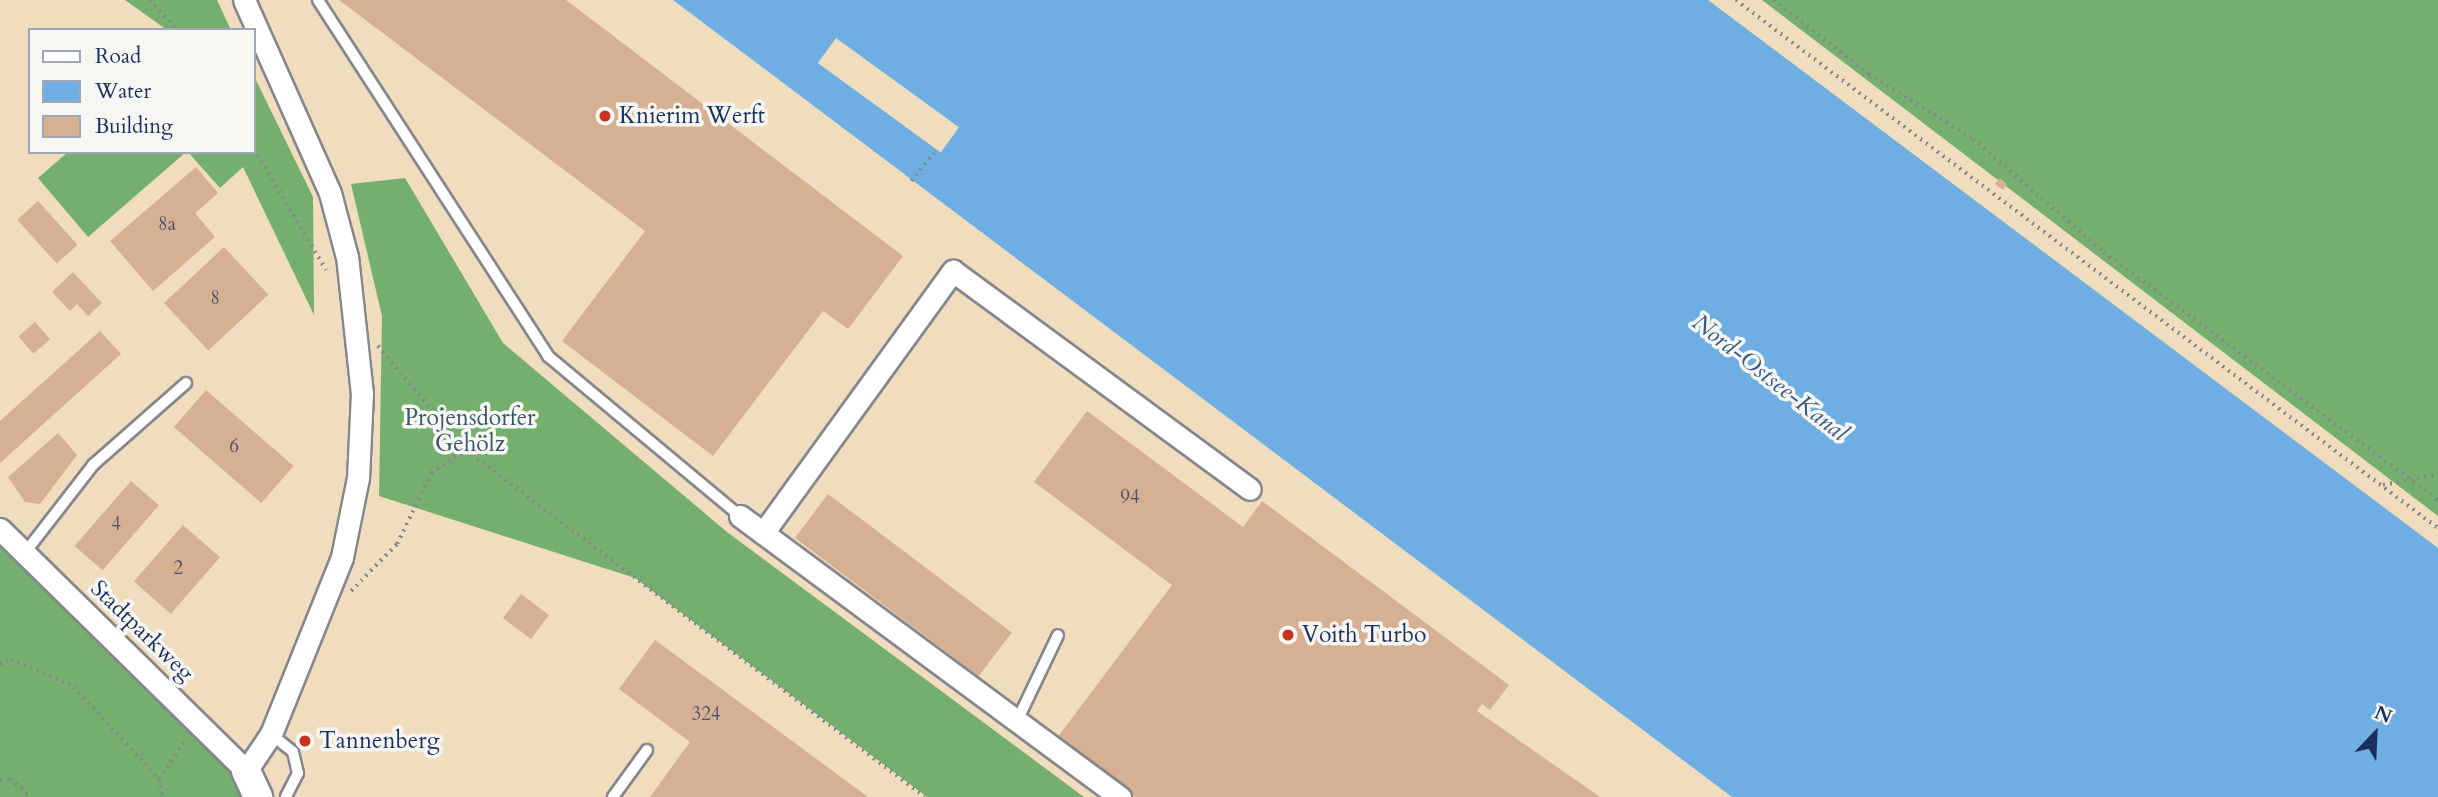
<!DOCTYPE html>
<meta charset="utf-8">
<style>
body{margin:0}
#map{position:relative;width:2438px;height:797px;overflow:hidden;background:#f0ddbe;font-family:Cardo,serif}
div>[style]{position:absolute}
.forest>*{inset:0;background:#74af6e}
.water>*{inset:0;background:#6eaee2}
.pier>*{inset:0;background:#f0ddbe;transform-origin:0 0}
.building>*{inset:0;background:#d6b092;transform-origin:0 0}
.path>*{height:3.5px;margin-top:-1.75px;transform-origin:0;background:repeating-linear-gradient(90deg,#86868e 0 2px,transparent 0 7px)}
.roads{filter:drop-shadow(2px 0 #86868e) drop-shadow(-2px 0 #86868e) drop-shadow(0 2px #86868e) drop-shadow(0 -2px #86868e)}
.lane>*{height:10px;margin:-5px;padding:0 5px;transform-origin:5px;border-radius:5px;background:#fff}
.street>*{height:21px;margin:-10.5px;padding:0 10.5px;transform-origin:10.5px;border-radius:10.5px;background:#fff}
.secondary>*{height:28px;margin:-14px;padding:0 14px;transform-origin:14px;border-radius:14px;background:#fff}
.dots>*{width:19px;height:19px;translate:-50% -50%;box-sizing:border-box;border:4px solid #f6f6f2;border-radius:50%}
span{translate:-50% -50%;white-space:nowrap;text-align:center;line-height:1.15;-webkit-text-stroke:7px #f6f6f2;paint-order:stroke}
.number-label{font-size:19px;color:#4a4f6b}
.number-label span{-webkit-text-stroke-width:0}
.poi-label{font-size:23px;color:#1b2f5e}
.left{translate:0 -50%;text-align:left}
.park-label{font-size:23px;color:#385666}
.street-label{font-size:23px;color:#1b2f5e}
.water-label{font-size:24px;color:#345586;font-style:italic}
.legend{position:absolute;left:28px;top:28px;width:228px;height:126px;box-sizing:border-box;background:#f6f6f2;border:2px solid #9ea6b7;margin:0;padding:9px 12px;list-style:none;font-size:21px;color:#1b2f5e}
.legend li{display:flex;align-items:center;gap:14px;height:35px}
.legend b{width:35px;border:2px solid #9ea6b7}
.north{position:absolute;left:2340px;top:699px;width:70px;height:70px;-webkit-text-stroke:5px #f6f6f2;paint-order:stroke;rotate:23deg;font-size:19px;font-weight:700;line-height:28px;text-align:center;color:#1b2f5e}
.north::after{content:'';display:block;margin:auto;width:24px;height:32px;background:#1b2f5e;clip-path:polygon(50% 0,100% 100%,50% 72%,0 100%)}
</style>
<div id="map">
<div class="forest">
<div style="clip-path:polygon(125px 0,217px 0,231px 30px,167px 30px)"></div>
<div style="clip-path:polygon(1762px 0,2438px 0,2438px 516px)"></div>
<div style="clip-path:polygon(254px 76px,313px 197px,314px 315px,243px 167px,220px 188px,188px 152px,254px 152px)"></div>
<div style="clip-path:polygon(68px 152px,186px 152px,88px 237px,38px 178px)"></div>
<div style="clip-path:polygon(405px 178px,503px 343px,727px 532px,1084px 797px,927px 797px,635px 578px,379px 496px,382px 316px,351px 184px)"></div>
<div style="clip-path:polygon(0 543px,221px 755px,242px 797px,0 797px)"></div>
</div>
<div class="water">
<div style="clip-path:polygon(673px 0,1708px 0,2438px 548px,2438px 797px,1732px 797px)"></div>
</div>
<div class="pier">
<div style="left:836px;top:38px;width:152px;height:31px;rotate:36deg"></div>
</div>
<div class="building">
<div style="clip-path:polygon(339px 0,566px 0,903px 256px,848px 329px,823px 311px,713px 456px,562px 341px,645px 231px)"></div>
<div style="clip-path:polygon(196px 167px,218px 193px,195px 213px,215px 237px,153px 291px,110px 241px)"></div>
<div style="clip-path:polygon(2000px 178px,2007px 184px,2003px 190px,1995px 184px)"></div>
<div style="left:38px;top:201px;width:59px;height:28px;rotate:48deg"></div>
<div style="left:224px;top:247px;width:65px;height:82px;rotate:47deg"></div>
<div style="clip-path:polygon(73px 272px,102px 303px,88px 316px,77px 304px,70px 311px,52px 292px)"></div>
<div style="left:35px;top:322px;width:23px;height:22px;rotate:49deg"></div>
<div style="clip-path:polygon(100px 331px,121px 354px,0 463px,0 421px)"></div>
<div style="left:206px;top:390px;width:116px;height:49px;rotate:41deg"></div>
<div style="clip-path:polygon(1087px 411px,1243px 527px,1262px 501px,1509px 685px,1490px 710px,1482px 704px,1477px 711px,1600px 797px,1135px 797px,1057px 738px,1172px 585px,1034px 482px)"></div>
<div style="clip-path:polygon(58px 433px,77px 455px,40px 504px,25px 502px,8px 477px)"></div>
<div style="left:131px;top:481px;width:37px;height:86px;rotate:41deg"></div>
<div style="left:828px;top:494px;width:230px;height:55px;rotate:37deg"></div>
<div style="left:183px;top:525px;width:49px;height:75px;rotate:41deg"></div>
<div style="left:521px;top:594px;width:35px;height:30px;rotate:37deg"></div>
<div style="clip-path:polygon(655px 640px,868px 797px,650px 797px,690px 742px,619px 689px)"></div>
</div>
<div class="path">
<div style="left:150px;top:0;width:41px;rotate:47deg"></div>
<div style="left:1736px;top:0;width:878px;rotate:36.95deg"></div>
<div style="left:1774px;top:0;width:120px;rotate:37.9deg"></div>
<div style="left:1869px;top:74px;width:123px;rotate:32deg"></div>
<div style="left:1973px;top:139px;width:173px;rotate:40.8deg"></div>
<div style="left:2104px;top:252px;width:416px;rotate:36.6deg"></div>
<div style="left:254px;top:149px;width:141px;rotate:59.2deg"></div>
<div style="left:911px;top:181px;width:36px;rotate:-51deg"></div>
<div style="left:378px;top:346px;width:136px;rotate:49.8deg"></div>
<div style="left:466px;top:450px;width:575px;rotate:37.09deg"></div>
<div style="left:2383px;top:485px;width:56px;rotate:-11.3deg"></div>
<div style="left:351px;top:591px;width:66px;rotate:-45.6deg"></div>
<div style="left:397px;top:544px;width:79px;rotate:-64.4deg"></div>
<div style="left:431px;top:473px;width:42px;rotate:-33.3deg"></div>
<div style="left:0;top:664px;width:12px;rotate:-24deg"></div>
<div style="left:11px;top:659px;width:69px;rotate:24deg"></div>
<div style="left:74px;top:687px;width:125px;rotate:47.3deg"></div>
<div style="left:159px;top:779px;width:18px;rotate:77deg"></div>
<div style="left:159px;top:779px;width:48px;rotate:-56deg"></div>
<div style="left:0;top:780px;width:10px;rotate:-6deg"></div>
<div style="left:10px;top:779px;width:28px;rotate:39deg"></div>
</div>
<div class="roads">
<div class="lane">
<div style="left:318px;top:0;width:424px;rotate:57.1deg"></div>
<div style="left:548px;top:356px;width:250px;rotate:39.8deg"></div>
<div style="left:24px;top:554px;width:113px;rotate:-52.2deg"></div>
<div style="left:93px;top:465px;width:124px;rotate:-41.4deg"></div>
<div style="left:1017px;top:721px;width:95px;rotate:-64.5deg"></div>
<div style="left:271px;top:734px;width:28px;rotate:39deg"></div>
<div style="left:293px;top:752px;width:22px;rotate:77deg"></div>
<div style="left:298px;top:773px;width:27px;rotate:117deg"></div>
<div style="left:613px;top:797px;width:58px;rotate:-54.1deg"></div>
</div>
<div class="street">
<div style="left:740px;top:516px;width:473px;rotate:36.5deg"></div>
<div style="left:0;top:529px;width:345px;rotate:44.5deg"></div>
<div style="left:246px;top:771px;width:45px;rotate:-56deg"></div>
<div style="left:271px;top:734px;width:191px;rotate:-68.1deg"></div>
<div style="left:342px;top:557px;width:81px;rotate:-78.6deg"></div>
<div style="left:358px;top:478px;width:84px;rotate:-87.3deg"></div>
<div style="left:362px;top:394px;width:138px;rotate:-96.2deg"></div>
<div style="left:347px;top:257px;width:66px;rotate:-104.9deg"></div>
<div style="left:330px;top:193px;width:211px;rotate:-114deg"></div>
<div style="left:763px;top:533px;width:324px;rotate:-54.1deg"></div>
<div style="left:953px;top:271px;width:368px;rotate:36.3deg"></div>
</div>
<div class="secondary">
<div style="left:246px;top:771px;width:29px;rotate:65deg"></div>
</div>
</div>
<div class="dots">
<div style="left:605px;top:116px;background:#c8321e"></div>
<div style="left:1288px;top:635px;background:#c8321e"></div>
<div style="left:305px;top:741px;background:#c8321e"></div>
</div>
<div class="number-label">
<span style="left:167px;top:225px">8a</span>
<span style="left:215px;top:299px">8</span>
<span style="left:234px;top:447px">6</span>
<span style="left:1130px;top:498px">94</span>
<span style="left:116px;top:525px">4</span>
<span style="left:178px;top:569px">2</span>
<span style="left:706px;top:715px">324</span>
</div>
<div class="poi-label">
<span class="left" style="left:619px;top:116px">Knierim Werft</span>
<span class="left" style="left:1302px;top:635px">Voith Turbo</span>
<span class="left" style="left:319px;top:741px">Tannenberg</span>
</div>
<div class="park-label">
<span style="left:470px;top:431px">Projensdorfer<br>Gehölz</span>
</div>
<div class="street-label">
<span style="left:142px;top:631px;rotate:44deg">Stadtparkweg</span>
</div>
<div class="water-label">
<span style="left:1770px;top:378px;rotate:38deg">Nord-Ostsee-Kanal</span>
</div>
<ul class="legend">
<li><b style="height:9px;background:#fff"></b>Road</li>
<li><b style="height:19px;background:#6eaee2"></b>Water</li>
<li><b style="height:19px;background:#d6b092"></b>Building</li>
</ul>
<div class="north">N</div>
</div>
